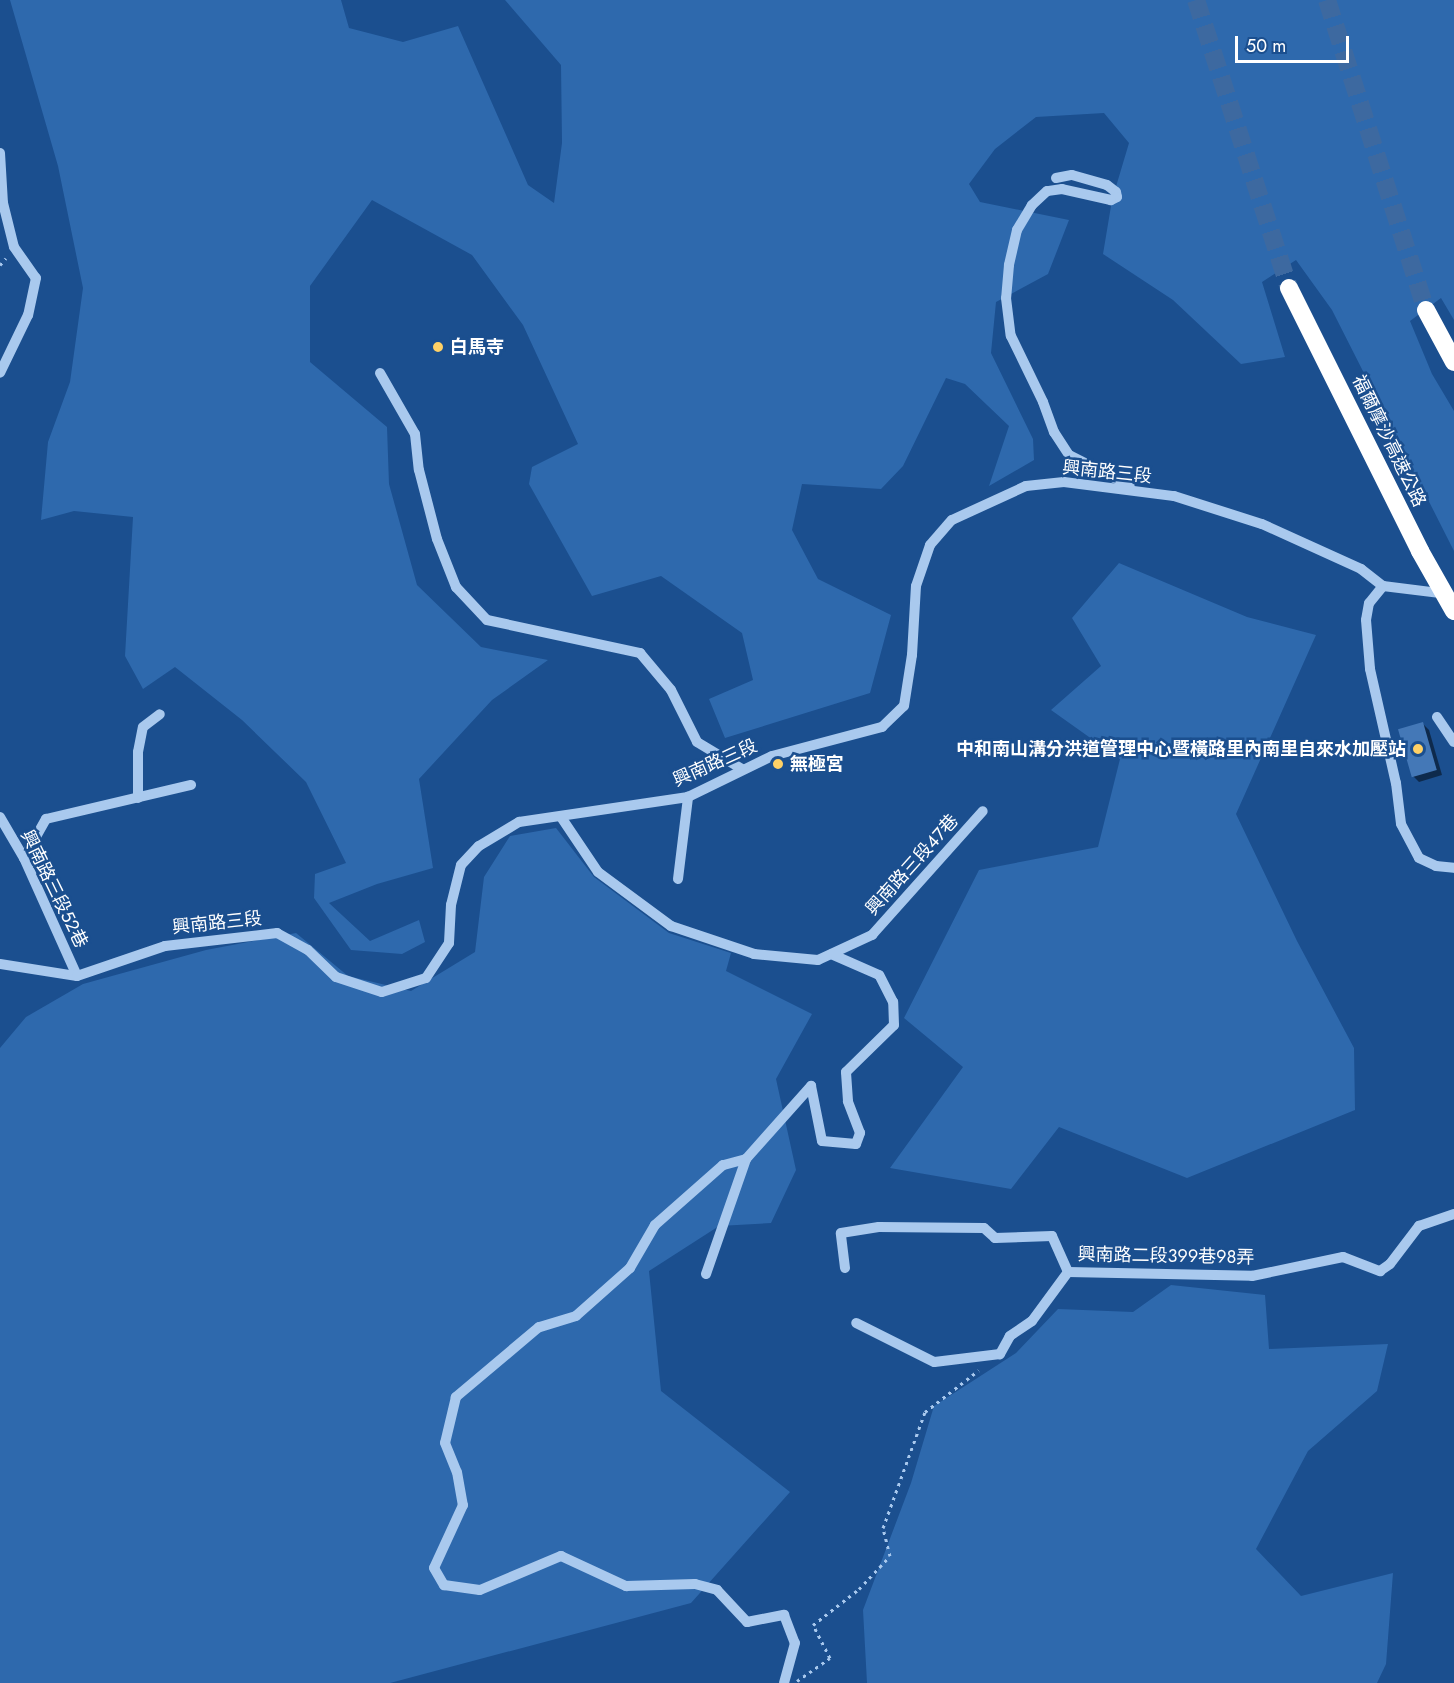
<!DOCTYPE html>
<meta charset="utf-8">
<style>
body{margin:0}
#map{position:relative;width:1454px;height:1683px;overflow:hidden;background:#1b4f8f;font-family:Jost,"Noto Sans TC",sans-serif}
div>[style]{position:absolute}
.green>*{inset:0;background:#2e69ad}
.shadow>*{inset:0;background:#0007}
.building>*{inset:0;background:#4478b7;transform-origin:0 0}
.highway-tunnel>*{height:18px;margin-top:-9px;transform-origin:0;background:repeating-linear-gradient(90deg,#3d69a0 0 18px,transparent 0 27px)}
.path>*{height:3px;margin-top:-1.5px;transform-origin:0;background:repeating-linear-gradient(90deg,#a9c9ee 0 3px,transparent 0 7.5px)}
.minor>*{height:10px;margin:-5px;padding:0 5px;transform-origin:5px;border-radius:5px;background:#a9c9ee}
.highway>*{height:18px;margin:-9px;padding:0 9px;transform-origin:9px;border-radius:9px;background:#fff}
.highway-bridge>*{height:18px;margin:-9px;padding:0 9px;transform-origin:9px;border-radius:9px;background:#fff}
.dots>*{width:16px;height:16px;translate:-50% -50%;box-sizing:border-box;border:3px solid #1b4f8f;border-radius:50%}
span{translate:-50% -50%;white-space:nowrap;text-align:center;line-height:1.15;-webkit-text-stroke:5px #1b4f8f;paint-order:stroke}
.poi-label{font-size:18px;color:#fff;font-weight:700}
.left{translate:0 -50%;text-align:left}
.right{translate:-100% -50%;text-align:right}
.street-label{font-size:18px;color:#fff}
.scale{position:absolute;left:1235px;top:36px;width:114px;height:27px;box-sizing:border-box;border:3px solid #fff;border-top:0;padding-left:8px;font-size:18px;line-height:21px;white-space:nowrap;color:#fff;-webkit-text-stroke:4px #1b4f8f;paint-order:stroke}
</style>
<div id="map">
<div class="green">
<div style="clip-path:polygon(10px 0,341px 0,349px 28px,403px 42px,458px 26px,528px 185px,554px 203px,562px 143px,561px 65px,505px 0,1454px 0,1454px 320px,1441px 298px,1410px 321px,1432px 374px,1454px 411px,1454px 551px,1332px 310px,1296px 260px,1262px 282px,1285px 357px,1241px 364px,1173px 300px,1103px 254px,1112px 200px,1129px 143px,1104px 113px,1036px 117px,995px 149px,969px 184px,980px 202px,1069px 220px,1048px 274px,996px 302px,991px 353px,1033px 439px,1034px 460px,989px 486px,1009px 426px,965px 384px,946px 378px,903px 466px,881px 489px,802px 484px,792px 530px,818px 579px,891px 615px,870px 693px,725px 738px,709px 699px,753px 680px,742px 633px,661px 576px,592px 596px,529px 484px,532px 467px,578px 444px,523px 325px,472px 255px,372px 200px,310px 286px,310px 362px,387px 427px,389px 484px,417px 585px,481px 647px,548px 660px,492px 700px,419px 779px,433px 868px,377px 884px,329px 903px,370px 941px,419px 920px,425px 942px,402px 954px,351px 950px,314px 898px,315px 874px,346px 863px,306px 782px,242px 720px,175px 667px,143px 689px,125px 656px,133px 517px,74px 511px,41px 520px,48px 442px,70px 382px,83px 288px,58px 166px)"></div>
<div style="clip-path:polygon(1119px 563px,1247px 617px,1316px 635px,1236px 814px,1297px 941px,1354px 1048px,1355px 1110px,1187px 1178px,1059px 1127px,1011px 1189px,890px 1168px,963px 1067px,904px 1018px,979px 870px,1098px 847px,1120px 759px,1051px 710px,1101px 666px,1072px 618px)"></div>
<div style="clip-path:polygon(556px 828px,594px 877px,669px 933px,731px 953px,726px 971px,812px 1014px,776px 1079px,796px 1170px,771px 1223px,719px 1226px,649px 1271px,661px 1391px,790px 1492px,691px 1603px,390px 1683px,0 1683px,0 1048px,26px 1017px,83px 984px,206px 950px,296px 933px,348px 976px,411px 991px,475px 952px,484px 877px,510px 836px)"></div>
<div style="clip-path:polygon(1171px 1285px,1265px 1295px,1269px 1349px,1388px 1344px,1377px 1391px,1308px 1451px,1256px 1549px,1301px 1596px,1393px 1573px,1386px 1664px,1377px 1683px,867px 1683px,863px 1610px,911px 1483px,934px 1406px,1016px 1353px,1058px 1309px,1133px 1312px)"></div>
</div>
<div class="shadow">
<div style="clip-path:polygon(1423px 724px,1429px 730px,1442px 775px,1419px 782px,1413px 776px)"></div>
</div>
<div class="building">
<div style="left:1423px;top:722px;width:50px;height:26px;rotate:74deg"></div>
</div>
<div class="highway-tunnel">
<div style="left:1196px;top:0;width:303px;rotate:72.1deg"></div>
<div style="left:1327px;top:0;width:325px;rotate:72.3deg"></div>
</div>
<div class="path">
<div style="left:0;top:265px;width:9px;rotate:-49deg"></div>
<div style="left:797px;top:1681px;width:40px;rotate:-34.9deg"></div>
<div style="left:830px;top:1658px;width:37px;rotate:-117deg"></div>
<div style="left:813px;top:1625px;width:58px;rotate:-38deg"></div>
<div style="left:859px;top:1589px;width:45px;rotate:-46.8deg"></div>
<div style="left:890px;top:1556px;width:29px;rotate:-104deg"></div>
<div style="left:883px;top:1528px;width:123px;rotate:-70.1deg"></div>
<div style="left:925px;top:1412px;width:68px;rotate:-37.9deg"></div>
</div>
<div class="minor">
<div style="left:0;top:153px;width:50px;rotate:86.6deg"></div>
<div style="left:3px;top:203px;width:45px;rotate:76deg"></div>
<div style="left:14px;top:247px;width:38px;rotate:55deg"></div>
<div style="left:36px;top:278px;width:38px;rotate:102deg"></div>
<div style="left:28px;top:315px;width:64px;rotate:115.8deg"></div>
<div style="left:1056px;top:178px;width:16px;rotate:-11deg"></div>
<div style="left:1072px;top:175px;width:36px;rotate:16deg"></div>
<div style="left:1107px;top:185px;width:11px;rotate:38deg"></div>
<div style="left:1116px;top:192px;width:5px;rotate:79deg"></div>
<div style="left:1117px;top:197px;width:7px;rotate:153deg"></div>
<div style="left:1111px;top:200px;width:50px;rotate:-167.3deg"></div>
<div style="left:1062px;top:189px;width:15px;rotate:172deg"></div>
<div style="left:1047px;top:191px;width:21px;rotate:137deg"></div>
<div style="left:1032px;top:205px;width:29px;rotate:121deg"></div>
<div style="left:1017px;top:230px;width:36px;rotate:103deg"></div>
<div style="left:1009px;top:265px;width:33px;rotate:95deg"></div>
<div style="left:1006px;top:298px;width:38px;rotate:83deg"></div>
<div style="left:1011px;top:336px;width:73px;rotate:64.1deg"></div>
<div style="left:1043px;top:402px;width:32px;rotate:70deg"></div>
<div style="left:1054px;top:432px;width:27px;rotate:57deg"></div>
<div style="left:1069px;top:455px;width:68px;rotate:26.9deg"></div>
<div style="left:380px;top:373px;width:70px;rotate:60.2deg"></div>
<div style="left:415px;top:434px;width:36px;rotate:84deg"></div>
<div style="left:419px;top:470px;width:71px;rotate:75.4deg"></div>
<div style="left:437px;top:539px;width:52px;rotate:68.4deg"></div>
<div style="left:456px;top:587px;width:45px;rotate:46.8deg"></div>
<div style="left:487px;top:620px;width:157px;rotate:12.2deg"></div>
<div style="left:640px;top:653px;width:48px;rotate:50deg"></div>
<div style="left:671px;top:690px;width:58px;rotate:63.4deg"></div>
<div style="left:697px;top:742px;width:52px;rotate:31deg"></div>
<div style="left:1383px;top:586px;width:22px;rotate:129deg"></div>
<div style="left:1369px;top:603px;width:17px;rotate:100deg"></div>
<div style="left:1366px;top:620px;width:49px;rotate:85.3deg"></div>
<div style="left:1370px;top:669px;width:117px;rotate:77.2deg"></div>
<div style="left:1396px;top:783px;width:41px;rotate:83deg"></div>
<div style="left:1401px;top:824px;width:38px;rotate:62deg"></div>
<div style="left:1419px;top:858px;width:19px;rotate:25deg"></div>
<div style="left:1436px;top:866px;width:18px;rotate:6deg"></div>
<div style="left:1437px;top:717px;width:30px;rotate:56deg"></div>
<div style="left:138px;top:798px;width:46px;rotate:-90deg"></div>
<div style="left:138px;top:752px;width:25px;rotate:-79deg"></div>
<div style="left:143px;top:727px;width:21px;rotate:-37deg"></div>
<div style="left:0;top:817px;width:48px;rotate:59.7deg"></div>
<div style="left:24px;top:858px;width:129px;rotate:65.8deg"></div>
<div style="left:561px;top:817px;width:66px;rotate:56.1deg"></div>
<div style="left:598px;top:872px;width:91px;rotate:36.5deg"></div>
<div style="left:671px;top:926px;width:88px;rotate:18.6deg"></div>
<div style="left:754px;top:954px;width:64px;rotate:5.4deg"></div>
<div style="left:818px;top:960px;width:60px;rotate:-24.8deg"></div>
<div style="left:872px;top:935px;width:166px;rotate:-48.2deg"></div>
<div style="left:24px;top:858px;width:45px;rotate:-60.6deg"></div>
<div style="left:46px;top:819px;width:149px;rotate:-13.2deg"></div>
<div style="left:678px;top:879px;width:83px;rotate:-83deg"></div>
<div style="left:0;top:964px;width:78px;rotate:8.9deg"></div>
<div style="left:77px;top:976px;width:93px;rotate:-18.8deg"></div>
<div style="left:165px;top:946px;width:113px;rotate:-6.6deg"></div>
<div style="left:277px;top:933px;width:35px;rotate:29deg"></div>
<div style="left:308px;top:950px;width:39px;rotate:44deg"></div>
<div style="left:336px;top:977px;width:48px;rotate:18.1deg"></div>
<div style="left:382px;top:992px;width:46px;rotate:-17.7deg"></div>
<div style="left:426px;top:978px;width:42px;rotate:-56.7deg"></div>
<div style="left:449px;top:943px;width:38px;rotate:-87deg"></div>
<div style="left:451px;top:905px;width:41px;rotate:-76deg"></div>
<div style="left:461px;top:865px;width:26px;rotate:-47deg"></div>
<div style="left:479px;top:846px;width:47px;rotate:-31deg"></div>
<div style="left:519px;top:822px;width:171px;rotate:-8.4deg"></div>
<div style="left:688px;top:797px;width:93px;rotate:-26deg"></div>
<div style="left:772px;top:756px;width:114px;rotate:-14.8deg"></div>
<div style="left:882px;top:727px;width:30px;rotate:-44deg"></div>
<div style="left:904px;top:706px;width:52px;rotate:-81.1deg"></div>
<div style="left:912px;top:655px;width:69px;rotate:-86.7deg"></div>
<div style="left:916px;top:586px;width:43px;rotate:-71.1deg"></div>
<div style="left:930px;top:545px;width:33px;rotate:-49deg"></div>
<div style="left:952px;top:520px;width:81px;rotate:-24.7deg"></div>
<div style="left:1026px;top:486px;width:38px;rotate:-6deg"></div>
<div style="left:1064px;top:482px;width:111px;rotate:7.3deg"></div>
<div style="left:1174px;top:496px;width:92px;rotate:17.7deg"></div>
<div style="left:1262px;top:524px;width:109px;rotate:24.4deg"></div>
<div style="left:1361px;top:569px;width:28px;rotate:38deg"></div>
<div style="left:1383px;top:586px;width:64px;rotate:7.1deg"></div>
<div style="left:746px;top:1159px;width:24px;rotate:165deg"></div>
<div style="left:723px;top:1165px;width:91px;rotate:138.6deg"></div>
<div style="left:655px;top:1225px;width:50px;rotate:120.2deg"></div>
<div style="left:630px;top:1268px;width:72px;rotate:138.4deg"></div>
<div style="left:576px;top:1316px;width:39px;rotate:163deg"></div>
<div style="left:539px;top:1327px;width:109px;rotate:139.9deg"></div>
<div style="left:456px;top:1397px;width:47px;rotate:103.4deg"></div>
<div style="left:445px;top:1443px;width:31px;rotate:68deg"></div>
<div style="left:457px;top:1472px;width:34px;rotate:80deg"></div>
<div style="left:463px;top:1505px;width:69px;rotate:114.7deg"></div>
<div style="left:434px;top:1568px;width:20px;rotate:60deg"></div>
<div style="left:444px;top:1585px;width:36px;rotate:8deg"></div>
<div style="left:480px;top:1590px;width:88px;rotate:-22.8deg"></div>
<div style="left:561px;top:1556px;width:72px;rotate:24.8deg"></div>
<div style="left:626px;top:1586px;width:69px;rotate:-1.7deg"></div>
<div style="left:695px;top:1584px;width:23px;rotate:15deg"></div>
<div style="left:717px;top:1590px;width:44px;rotate:46.8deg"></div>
<div style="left:747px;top:1622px;width:38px;rotate:-11deg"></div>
<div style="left:784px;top:1615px;width:30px;rotate:69deg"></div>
<div style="left:795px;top:1643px;width:41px;rotate:105.4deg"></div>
<div style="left:845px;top:1268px;width:35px;rotate:-97deg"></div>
<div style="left:841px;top:1233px;width:38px;rotate:-9deg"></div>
<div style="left:879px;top:1227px;width:105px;rotate:0.5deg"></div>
<div style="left:984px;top:1228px;width:15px;rotate:42deg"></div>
<div style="left:995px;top:1238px;width:57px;rotate:-2deg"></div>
<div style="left:1052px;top:1236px;width:39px;rotate:66deg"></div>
<div style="left:1068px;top:1272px;width:61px;rotate:126.3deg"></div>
<div style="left:1032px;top:1321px;width:27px;rotate:146deg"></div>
<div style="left:1010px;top:1336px;width:21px;rotate:119deg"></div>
<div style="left:1000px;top:1354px;width:66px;rotate:173.1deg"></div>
<div style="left:934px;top:1362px;width:87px;rotate:-153.4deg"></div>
<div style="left:1068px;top:1272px;width:184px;rotate:1.2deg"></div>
<div style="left:1252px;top:1276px;width:93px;rotate:-11.8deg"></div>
<div style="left:1343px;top:1257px;width:40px;rotate:21deg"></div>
<div style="left:1380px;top:1271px;width:12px;rotate:-35deg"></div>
<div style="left:1390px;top:1264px;width:48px;rotate:-52.7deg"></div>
<div style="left:1419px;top:1226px;width:37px;rotate:-19deg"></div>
<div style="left:706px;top:1274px;width:122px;rotate:-70.8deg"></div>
<div style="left:746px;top:1159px;width:98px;rotate:-48.3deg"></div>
<div style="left:811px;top:1086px;width:56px;rotate:78.7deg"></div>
<div style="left:822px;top:1141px;width:34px;rotate:5deg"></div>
<div style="left:856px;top:1144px;width:12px;rotate:-70deg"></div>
<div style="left:860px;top:1133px;width:34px;rotate:-111deg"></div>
<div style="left:848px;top:1101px;width:29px;rotate:-94deg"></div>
<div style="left:846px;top:1072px;width:67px;rotate:-44.4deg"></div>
<div style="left:894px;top:1025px;width:23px;rotate:-92deg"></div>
<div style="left:893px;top:1002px;width:30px;rotate:-117deg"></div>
<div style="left:879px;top:975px;width:52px;rotate:-156.4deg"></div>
</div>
<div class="highway">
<div style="left:1289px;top:288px;width:294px;rotate:63.5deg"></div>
<div style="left:1426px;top:310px;width:59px;rotate:61.7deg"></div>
</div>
<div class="highway-bridge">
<div style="left:1420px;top:551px;width:69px;rotate:60.5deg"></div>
</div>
<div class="dots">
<div style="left:438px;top:347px;background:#ffd166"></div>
<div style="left:1418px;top:749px;background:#ffd166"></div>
<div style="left:778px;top:764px;background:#ffd166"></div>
</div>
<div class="poi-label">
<span class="left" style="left:450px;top:347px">白馬寺</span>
<span class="right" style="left:1406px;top:749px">中和南山溝分洪道管理中心暨橫路里內南里自來水加壓站</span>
<span class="left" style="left:790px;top:764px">無極宮</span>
</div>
<div class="street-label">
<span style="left:1389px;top:441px;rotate:64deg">福爾摩沙高速公路</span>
<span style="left:1107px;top:472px;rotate:6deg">興南路三段</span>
<span style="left:715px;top:763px;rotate:-24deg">興南路三段</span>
<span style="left:912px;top:865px;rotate:-48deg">興南路三段47巷</span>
<span style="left:54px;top:889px;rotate:64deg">興南路三段52巷</span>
<span style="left:217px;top:923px;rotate:-6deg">興南路三段</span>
<span style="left:1166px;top:1256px;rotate:1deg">興南路二段399巷98弄</span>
</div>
<div class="scale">50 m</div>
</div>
